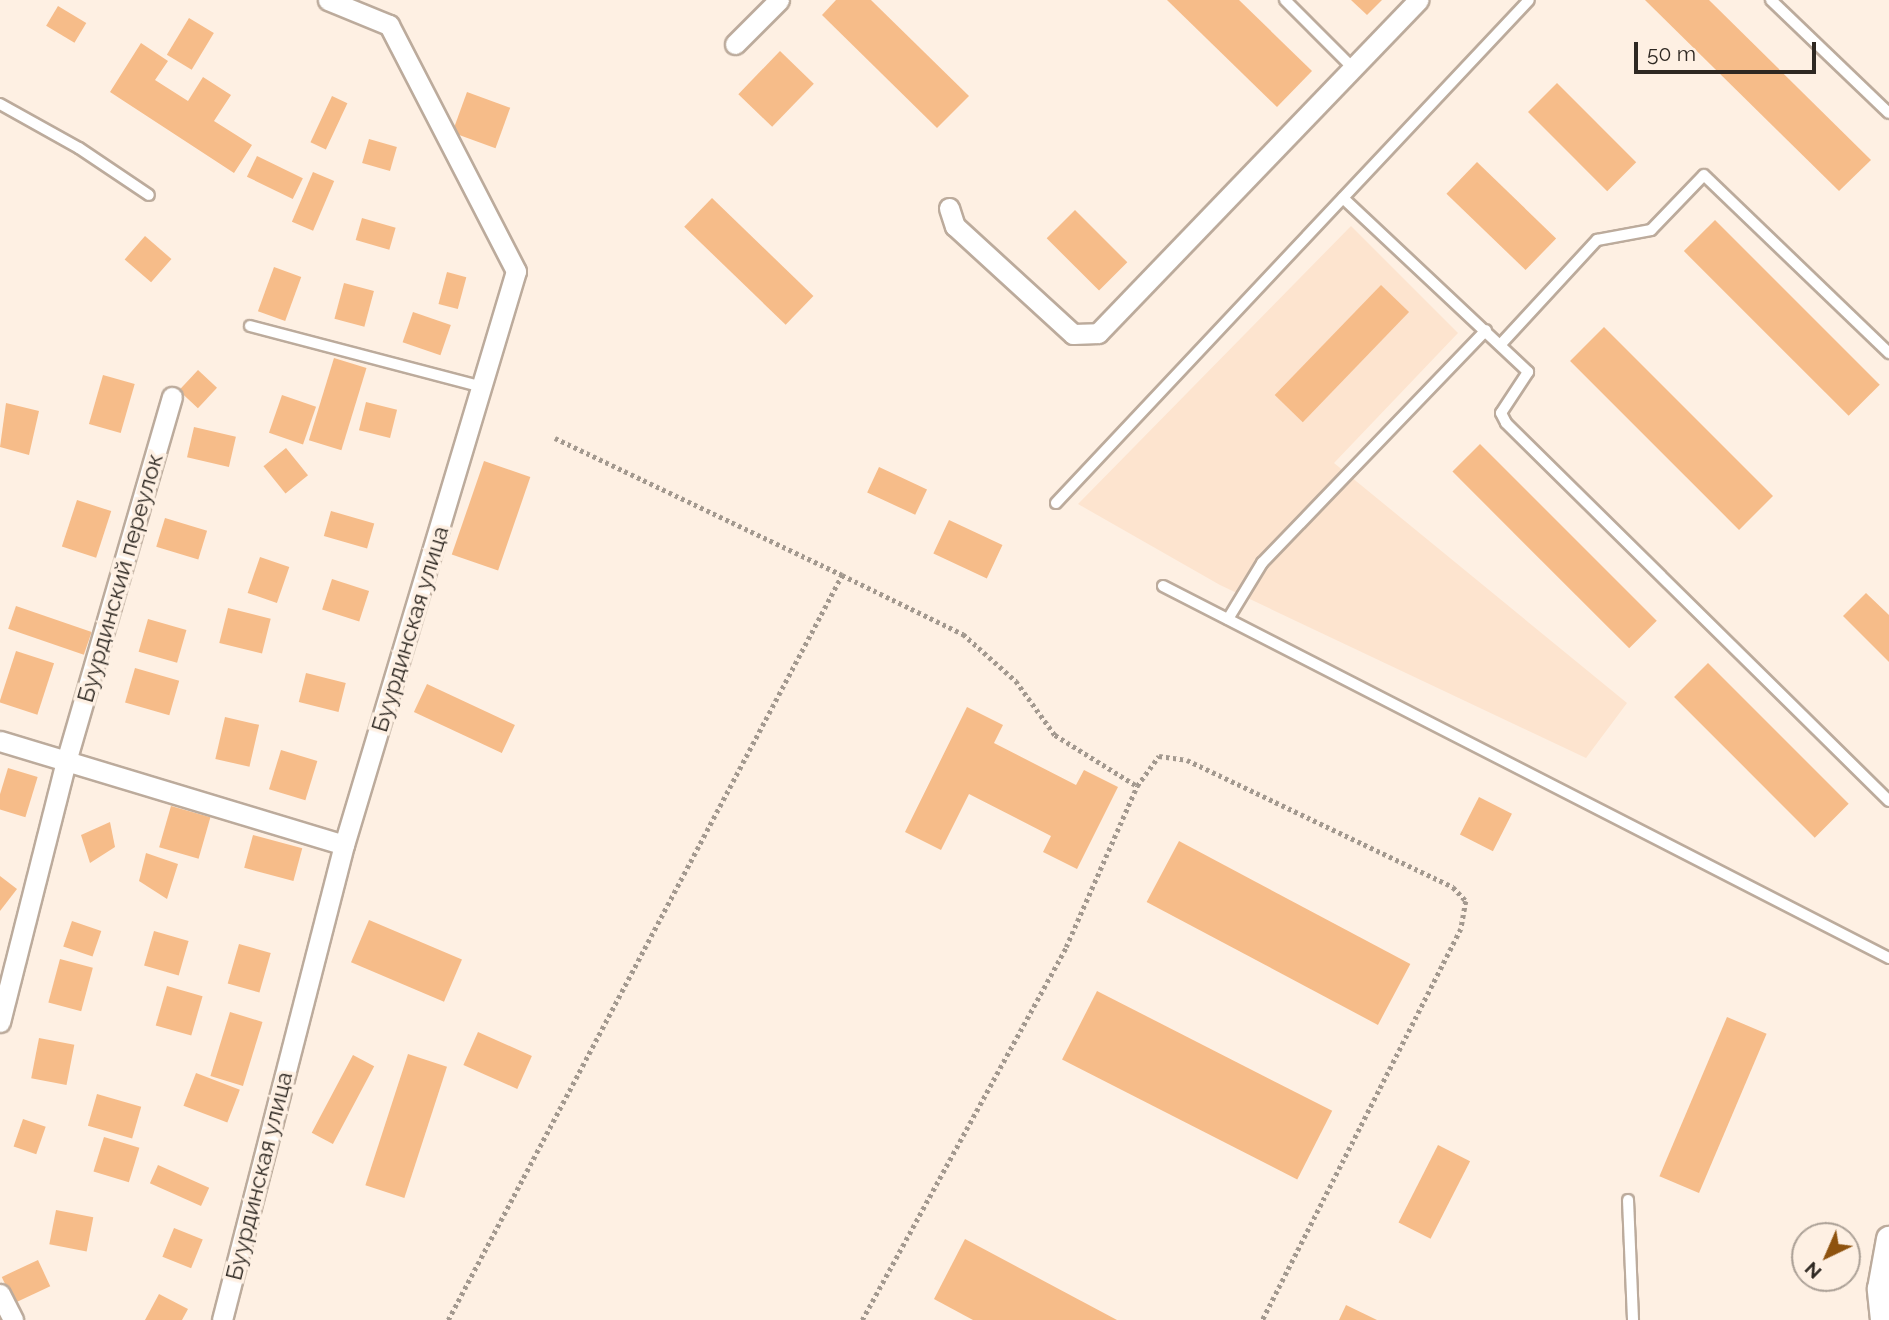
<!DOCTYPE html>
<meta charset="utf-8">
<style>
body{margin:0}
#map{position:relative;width:1889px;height:1320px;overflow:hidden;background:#fef0e3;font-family:Raleway,sans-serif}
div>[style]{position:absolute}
.built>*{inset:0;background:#fde4cf}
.building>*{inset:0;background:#f6bc89;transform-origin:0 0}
.path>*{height:4.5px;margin-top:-2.25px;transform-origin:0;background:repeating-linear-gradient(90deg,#a3998f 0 3.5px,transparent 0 7px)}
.roads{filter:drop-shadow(2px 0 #bcab9c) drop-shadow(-2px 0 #bcab9c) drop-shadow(0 2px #bcab9c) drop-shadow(0 -2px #bcab9c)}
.service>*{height:10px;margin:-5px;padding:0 5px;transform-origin:5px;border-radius:5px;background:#fff}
.minor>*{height:19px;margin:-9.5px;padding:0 9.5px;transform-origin:9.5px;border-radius:9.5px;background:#fff}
.tertiary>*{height:24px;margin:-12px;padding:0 12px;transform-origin:12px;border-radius:12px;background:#fff}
span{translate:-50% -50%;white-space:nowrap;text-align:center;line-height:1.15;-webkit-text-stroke:7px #fef0e3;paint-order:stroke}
.street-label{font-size:23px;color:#2e2822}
.north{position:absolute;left:1791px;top:1222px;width:70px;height:70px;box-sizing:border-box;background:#fef0e3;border:2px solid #aba096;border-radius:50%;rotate:224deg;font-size:19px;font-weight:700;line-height:28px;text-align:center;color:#2e2822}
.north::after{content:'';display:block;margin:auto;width:24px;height:32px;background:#8e530f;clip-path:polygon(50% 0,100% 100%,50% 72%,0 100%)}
.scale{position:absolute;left:1634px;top:42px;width:182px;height:32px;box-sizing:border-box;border:4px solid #2e2822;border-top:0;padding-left:9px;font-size:21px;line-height:24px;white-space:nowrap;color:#2e2822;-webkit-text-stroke:5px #fef0e3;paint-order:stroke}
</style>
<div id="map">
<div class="built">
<div style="clip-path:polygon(1351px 226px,1458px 333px,1334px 463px,1627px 703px,1586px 758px,1220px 585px,1078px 504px)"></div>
</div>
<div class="building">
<div style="clip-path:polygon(836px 0,871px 0,969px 96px,937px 128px,822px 15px)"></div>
<div style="clip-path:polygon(1167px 0,1239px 0,1312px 71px,1277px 107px)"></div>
<div style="clip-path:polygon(1351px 0,1382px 0,1367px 15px)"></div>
<div style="clip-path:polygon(1645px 0,1709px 0,1871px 160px,1839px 191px)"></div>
<div style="left:58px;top:6px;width:33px;height:23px;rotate:31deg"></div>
<div style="left:189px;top:18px;width:29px;height:43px;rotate:31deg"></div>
<div style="clip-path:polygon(141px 43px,168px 61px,155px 80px,188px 101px,203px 77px,231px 95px,214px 121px,252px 145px,234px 173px,110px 92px)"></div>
<div style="left:780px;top:51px;width:47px;height:60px;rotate:44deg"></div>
<div style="left:1557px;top:83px;width:112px;height:41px;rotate:45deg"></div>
<div style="left:467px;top:92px;width:46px;height:43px;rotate:20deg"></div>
<div style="left:332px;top:96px;width:17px;height:51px;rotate:25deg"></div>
<div style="left:369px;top:139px;width:29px;height:25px;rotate:16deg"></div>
<div style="left:257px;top:156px;width:51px;height:23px;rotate:26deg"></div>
<div style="left:1477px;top:162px;width:110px;height:44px;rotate:44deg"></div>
<div style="left:313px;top:172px;width:23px;height:54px;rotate:23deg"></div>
<div style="left:712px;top:198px;width:141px;height:40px;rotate:44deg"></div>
<div style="left:1075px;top:210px;width:74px;height:40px;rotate:45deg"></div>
<div style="left:362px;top:218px;width:35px;height:23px;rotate:16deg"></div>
<div style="left:1715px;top:220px;width:233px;height:44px;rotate:45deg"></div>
<div style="left:145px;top:236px;width:35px;height:31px;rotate:41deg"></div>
<div style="left:274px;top:267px;width:29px;height:47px;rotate:20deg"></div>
<div style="left:447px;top:272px;width:20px;height:33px;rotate:15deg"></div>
<div style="left:344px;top:283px;width:31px;height:37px;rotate:15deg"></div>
<div style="left:1381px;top:285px;width:39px;height:153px;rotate:44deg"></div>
<div style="left:413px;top:312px;width:40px;height:32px;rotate:19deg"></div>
<div style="left:1604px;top:327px;width:239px;height:48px;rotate:45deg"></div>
<div style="left:334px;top:358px;width:34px;height:86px;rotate:17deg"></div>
<div style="left:198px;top:370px;width:26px;height:28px;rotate:43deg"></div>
<div style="left:103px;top:375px;width:33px;height:51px;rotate:16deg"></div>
<div style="left:282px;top:395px;width:36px;height:40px;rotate:19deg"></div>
<div style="left:366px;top:402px;width:32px;height:29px;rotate:14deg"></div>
<div style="clip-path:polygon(6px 403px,39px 411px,29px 455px,0 447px)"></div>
<div style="left:194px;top:427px;width:43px;height:31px;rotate:13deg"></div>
<div style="left:1480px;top:444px;width:250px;height:39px;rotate:45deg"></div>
<div style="left:286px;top:448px;width:35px;height:29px;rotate:51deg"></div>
<div style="left:484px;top:461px;width:49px;height:99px;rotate:19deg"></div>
<div style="left:879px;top:467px;width:53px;height:28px;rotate:25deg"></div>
<div style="left:77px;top:500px;width:36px;height:49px;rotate:18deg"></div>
<div style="left:331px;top:511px;width:45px;height:26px;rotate:16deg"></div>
<div style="left:165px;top:518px;width:44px;height:30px;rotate:17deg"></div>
<div style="left:949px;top:520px;width:59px;height:37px;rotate:25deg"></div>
<div style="left:260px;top:557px;width:31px;height:38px;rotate:19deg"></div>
<div style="left:332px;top:579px;width:39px;height:32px;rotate:18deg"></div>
<div style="clip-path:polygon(1866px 593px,1889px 615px,1889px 662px,1843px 616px)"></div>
<div style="left:16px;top:606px;width:80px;height:24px;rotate:19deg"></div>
<div style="left:228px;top:608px;width:44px;height:36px;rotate:14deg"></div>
<div style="left:148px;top:619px;width:40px;height:34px;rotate:16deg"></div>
<div style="left:16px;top:651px;width:40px;height:54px;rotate:18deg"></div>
<div style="left:1708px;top:663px;width:199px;height:48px;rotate:45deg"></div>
<div style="left:135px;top:668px;width:46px;height:36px;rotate:16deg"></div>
<div style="left:306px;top:673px;width:41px;height:30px;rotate:14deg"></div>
<div style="left:427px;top:684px;width:97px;height:31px;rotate:25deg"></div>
<div style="clip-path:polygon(967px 707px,1003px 725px,994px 743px,1076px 785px,1084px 770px,1118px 787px,1077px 869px,1043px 852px,1051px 836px,969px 794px,941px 850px,905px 832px)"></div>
<div style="left:225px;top:717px;width:35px;height:43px;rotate:13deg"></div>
<div style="left:281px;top:750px;width:38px;height:41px;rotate:17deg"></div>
<div style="left:8px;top:768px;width:31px;height:42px;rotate:17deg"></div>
<div style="left:1479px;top:797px;width:37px;height:42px;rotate:27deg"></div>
<div style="left:171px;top:806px;width:41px;height:43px;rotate:16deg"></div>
<div style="clip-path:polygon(110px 822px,115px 847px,90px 863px,81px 835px)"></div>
<div style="left:253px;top:835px;width:51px;height:34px;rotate:15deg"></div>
<div style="left:1179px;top:841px;width:262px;height:69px;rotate:28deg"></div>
<div style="clip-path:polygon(146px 853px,178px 864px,167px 899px,139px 881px)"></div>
<div style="clip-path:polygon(0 876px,17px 889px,0 911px)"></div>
<div style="left:369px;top:920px;width:101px;height:46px;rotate:23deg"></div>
<div style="left:72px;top:921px;width:31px;height:27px;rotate:19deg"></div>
<div style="left:154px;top:931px;width:36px;height:36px;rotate:16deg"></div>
<div style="left:239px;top:944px;width:33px;height:41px;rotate:16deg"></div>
<div style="left:60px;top:959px;width:34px;height:45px;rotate:15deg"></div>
<div style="left:167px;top:986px;width:37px;height:41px;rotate:16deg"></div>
<div style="left:1097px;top:991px;width:264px;height:77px;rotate:27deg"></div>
<div style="left:230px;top:1012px;width:34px;height:67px;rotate:17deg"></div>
<div style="left:1727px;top:1017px;width:43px;height:173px;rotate:23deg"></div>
<div style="left:478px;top:1032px;width:59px;height:36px;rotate:24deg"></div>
<div style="left:39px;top:1038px;width:36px;height:41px;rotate:11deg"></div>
<div style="left:408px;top:1054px;width:41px;height:138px;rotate:18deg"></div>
<div style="left:353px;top:1055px;width:24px;height:88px;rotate:28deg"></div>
<div style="left:196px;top:1073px;width:47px;height:35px;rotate:21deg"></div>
<div style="left:97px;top:1094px;width:46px;height:33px;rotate:16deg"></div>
<div style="left:23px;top:1119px;width:24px;height:29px;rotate:19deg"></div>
<div style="left:104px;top:1137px;width:37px;height:36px;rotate:17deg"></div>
<div style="left:1438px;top:1145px;width:36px;height:87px;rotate:27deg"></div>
<div style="left:158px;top:1165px;width:56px;height:20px;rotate:24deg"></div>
<div style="left:56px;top:1210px;width:38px;height:35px;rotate:11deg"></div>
<div style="left:174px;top:1228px;width:31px;height:31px;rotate:22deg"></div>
<div style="clip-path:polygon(965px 1239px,1117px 1320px,973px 1320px,934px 1299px)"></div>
<div style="left:38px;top:1260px;width:29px;height:40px;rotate:65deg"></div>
<div style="clip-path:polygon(159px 1294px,188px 1309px,182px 1320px,145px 1320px)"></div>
<div style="clip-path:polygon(1346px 1305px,1377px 1320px,1339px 1320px)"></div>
</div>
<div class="path">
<div style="left:555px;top:438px;width:318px;rotate:25.5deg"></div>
<div style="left:448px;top:1320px;width:843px;rotate:-62.13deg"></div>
<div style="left:842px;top:575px;width:135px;rotate:26deg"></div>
<div style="left:963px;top:634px;width:71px;rotate:41.6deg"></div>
<div style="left:1016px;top:681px;width:67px;rotate:54.2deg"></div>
<div style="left:1055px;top:735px;width:97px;rotate:31.9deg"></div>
<div style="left:862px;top:1320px;width:425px;rotate:-61.3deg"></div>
<div style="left:1066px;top:947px;width:176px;rotate:-66.2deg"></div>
<div style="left:1137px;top:786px;width:37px;rotate:-54deg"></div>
<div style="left:1159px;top:756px;width:28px;rotate:8deg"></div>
<div style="left:1187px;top:760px;width:295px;rotate:25.5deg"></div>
<div style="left:1453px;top:887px;width:19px;rotate:47deg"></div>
<div style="left:1466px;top:901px;width:28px;rotate:100deg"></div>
<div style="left:1461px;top:929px;width:438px;rotate:116.9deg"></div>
</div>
<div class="roads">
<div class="service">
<div style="left:1285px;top:0;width:96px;rotate:45deg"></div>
<div style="left:1771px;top:0;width:163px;rotate:43.8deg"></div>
<div style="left:0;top:104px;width:90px;rotate:29.1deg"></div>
<div style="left:79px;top:148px;width:84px;rotate:33.9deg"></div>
<div style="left:1343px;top:198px;width:254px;rotate:43.2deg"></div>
<div style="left:1528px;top:372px;width:49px;rotate:123.4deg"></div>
<div style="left:1501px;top:413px;width:11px;rotate:63deg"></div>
<div style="left:1506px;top:423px;width:538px;rotate:44.62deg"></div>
<div style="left:250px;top:326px;width:241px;rotate:14.7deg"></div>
<div style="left:1501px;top:344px;width:142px;rotate:-47.3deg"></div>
<div style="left:1597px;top:240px;width:55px;rotate:-10.5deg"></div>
<div style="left:1651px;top:230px;width:76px;rotate:-46.1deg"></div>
<div style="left:1704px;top:175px;width:257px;rotate:43.9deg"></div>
<div style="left:1056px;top:503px;width:690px;rotate:-46.76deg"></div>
<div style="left:1163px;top:586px;width:816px;rotate:27.13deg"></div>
<div style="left:1228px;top:619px;width:66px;rotate:-58.7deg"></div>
<div style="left:1262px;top:563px;width:323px;rotate:-46.1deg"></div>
<div style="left:1628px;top:1200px;width:120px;rotate:87.6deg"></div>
</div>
<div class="minor">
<div style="left:735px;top:44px;width:62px;rotate:-45deg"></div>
<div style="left:949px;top:208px;width:19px;rotate:72deg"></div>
<div style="left:955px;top:226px;width:160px;rotate:42.5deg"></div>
<div style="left:1073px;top:334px;width:25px;rotate:-2deg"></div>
<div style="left:1098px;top:333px;width:462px;rotate:-46.1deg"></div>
<div style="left:0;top:741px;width:359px;rotate:16.8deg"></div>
<div style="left:0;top:1022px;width:272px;rotate:-75.8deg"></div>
<div style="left:67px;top:758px;width:376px;rotate:-73.8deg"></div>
<div style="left:0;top:1294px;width:29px;rotate:63deg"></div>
<div style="left:222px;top:1320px;width:490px;rotate:-75.6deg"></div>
<div style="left:344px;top:845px;width:599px;rotate:-73.32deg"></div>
<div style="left:516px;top:271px;width:277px;rotate:-117.3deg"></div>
<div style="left:389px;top:25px;width:66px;rotate:-157.7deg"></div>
</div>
<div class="tertiary">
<div style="left:1883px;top:1320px;width:31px;rotate:-96deg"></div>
<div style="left:1880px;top:1289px;width:51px;rotate:-79.8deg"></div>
</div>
</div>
<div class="street-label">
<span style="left:120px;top:578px;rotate:-74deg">Буурдинский переулок</span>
<span style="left:410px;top:629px;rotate:-73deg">Буурдинская улица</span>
<span style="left:259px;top:1176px;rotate:-76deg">Буурдинская улица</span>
</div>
<div class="north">N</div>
<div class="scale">50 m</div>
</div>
